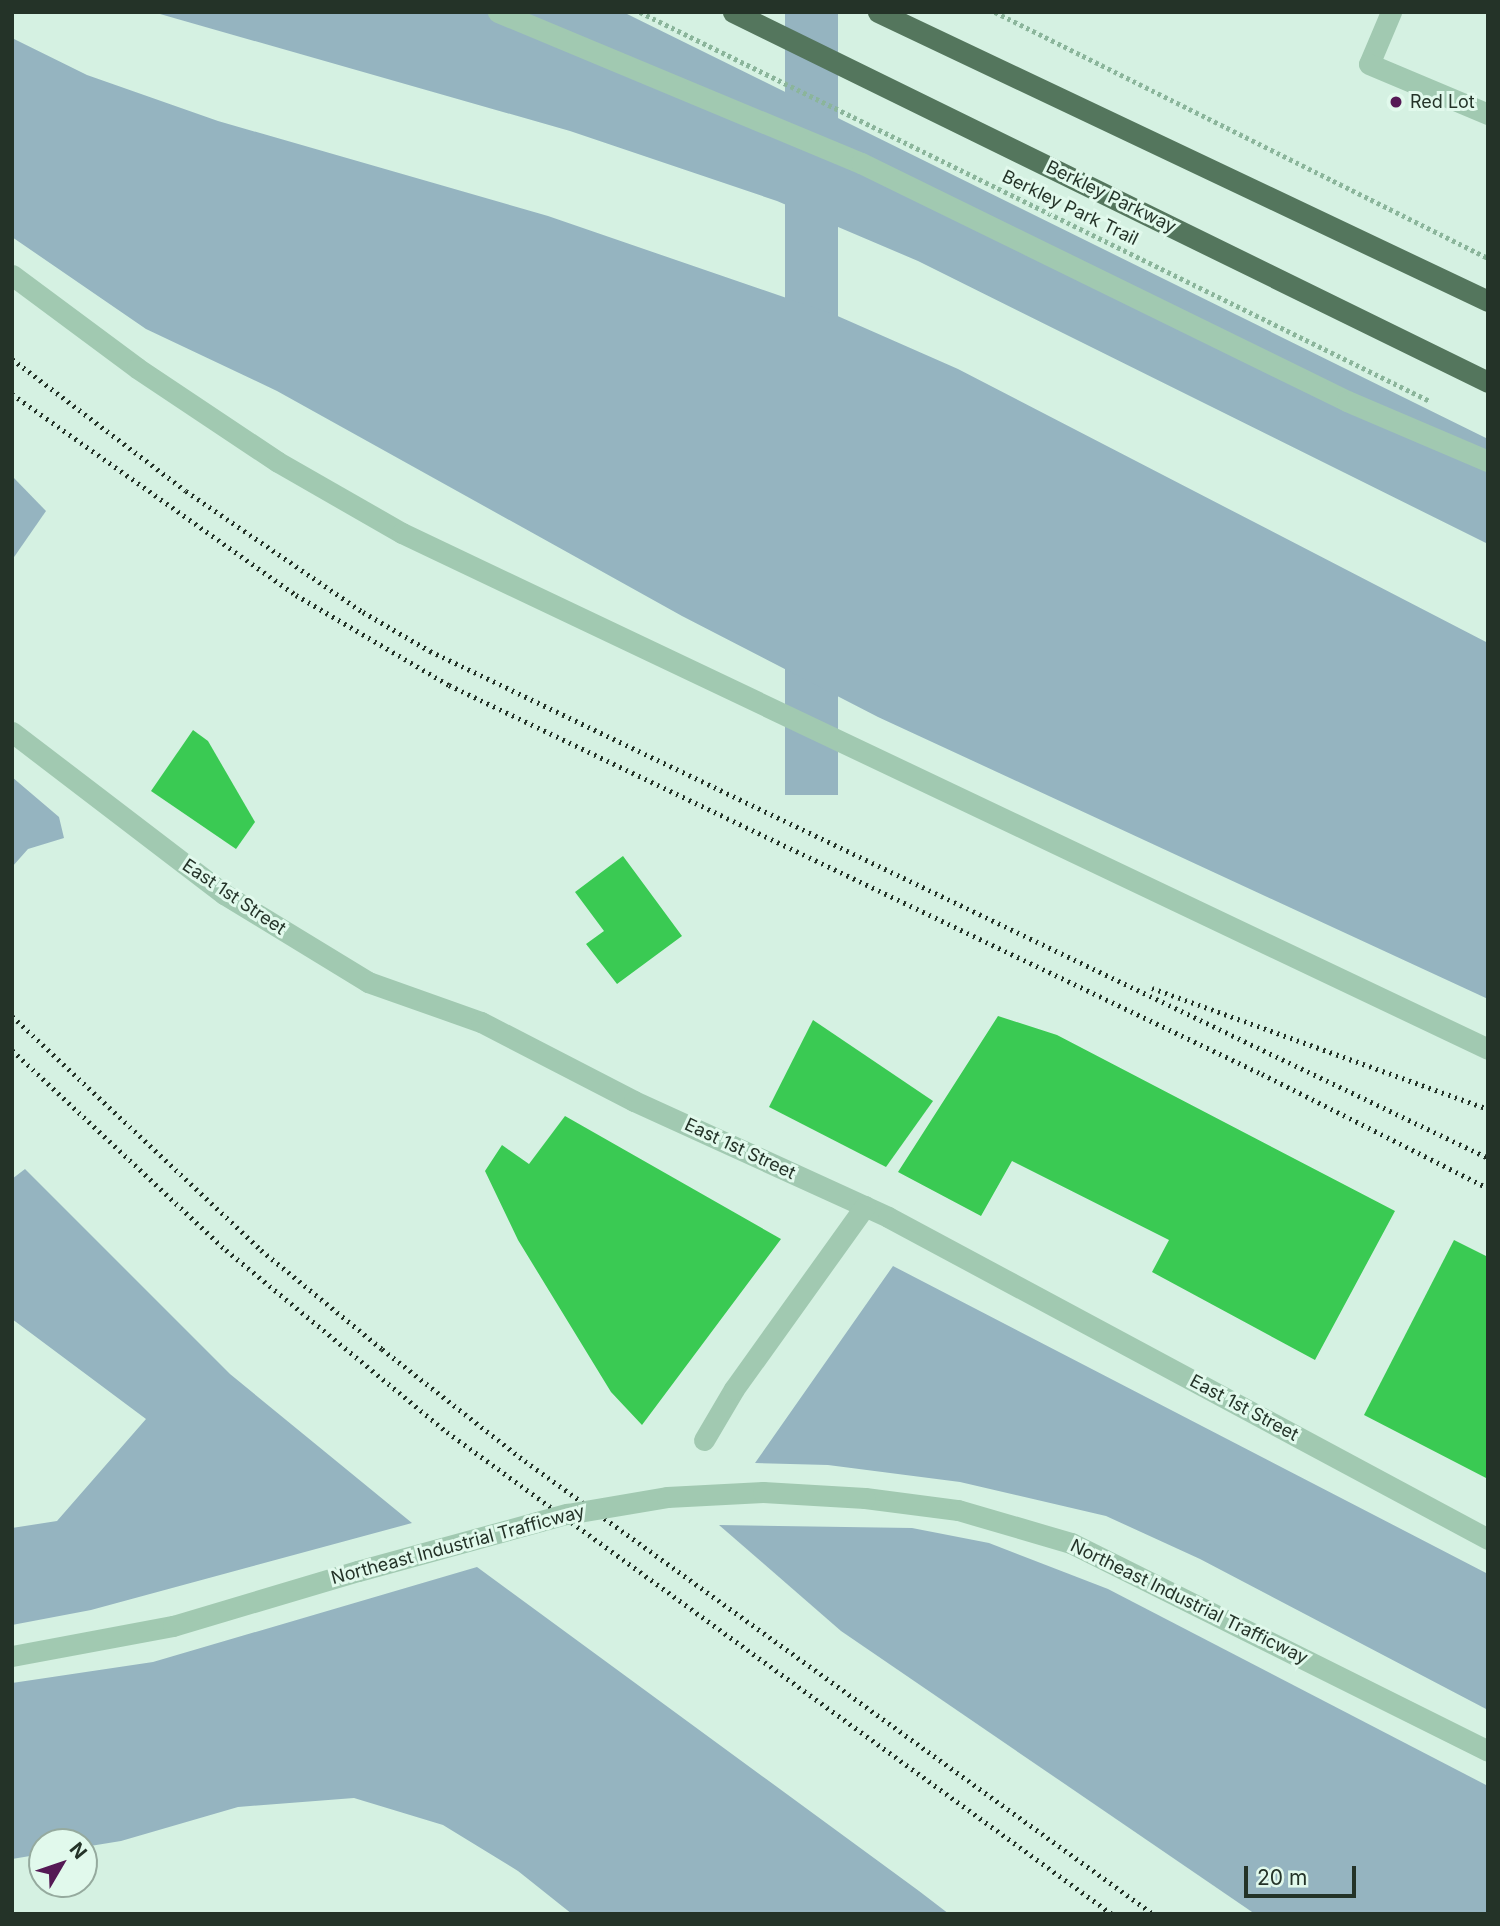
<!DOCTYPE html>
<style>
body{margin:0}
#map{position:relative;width:1500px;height:1926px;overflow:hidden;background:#d5f1e2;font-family:Inter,sans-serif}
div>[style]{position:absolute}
.green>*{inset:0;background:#95b4c0;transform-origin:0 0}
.building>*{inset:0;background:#3aca53}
.path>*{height:4.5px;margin-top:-2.25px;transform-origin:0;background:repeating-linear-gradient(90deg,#8bb59b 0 3.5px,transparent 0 7px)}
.minor>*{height:21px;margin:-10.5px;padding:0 10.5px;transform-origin:10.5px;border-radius:10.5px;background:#a1c9b1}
.major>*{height:21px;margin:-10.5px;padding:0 10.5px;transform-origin:10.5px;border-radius:10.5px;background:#54765d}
.rail>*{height:5px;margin-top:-2.5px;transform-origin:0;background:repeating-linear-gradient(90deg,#243328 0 2px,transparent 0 7px)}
.minor-bridge>*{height:21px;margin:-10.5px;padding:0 10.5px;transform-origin:10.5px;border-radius:10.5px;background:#a1c9b1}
.dots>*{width:19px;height:19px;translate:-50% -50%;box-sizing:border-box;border:4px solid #e1f9ec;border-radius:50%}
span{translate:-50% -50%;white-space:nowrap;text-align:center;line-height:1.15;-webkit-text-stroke:6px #e1f9ec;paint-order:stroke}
.poi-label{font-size:18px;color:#243328}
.left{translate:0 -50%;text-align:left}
.street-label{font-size:18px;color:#243328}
.frame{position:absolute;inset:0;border:14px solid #243328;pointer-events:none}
.north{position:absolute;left:28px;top:1828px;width:70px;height:70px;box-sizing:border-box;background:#e1f9ec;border:2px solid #95aa9e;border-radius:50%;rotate:51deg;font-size:19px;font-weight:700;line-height:28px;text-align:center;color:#243328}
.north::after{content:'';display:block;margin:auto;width:24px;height:32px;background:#551955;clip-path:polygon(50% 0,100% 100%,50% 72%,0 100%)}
.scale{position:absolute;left:1244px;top:1866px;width:112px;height:32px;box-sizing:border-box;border:4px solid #243328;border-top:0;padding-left:9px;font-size:21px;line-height:24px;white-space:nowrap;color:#243328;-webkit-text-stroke:5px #e1f9ec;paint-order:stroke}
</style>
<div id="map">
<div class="green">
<div style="clip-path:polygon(153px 12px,623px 12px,1488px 439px,1488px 544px,918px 261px,777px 201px,570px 131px)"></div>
<div style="left:785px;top:12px;width:53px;height:783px"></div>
<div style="clip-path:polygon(12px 38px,87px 75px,218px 121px,548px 216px,833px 314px,958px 369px,1488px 643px,1488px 999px,878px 717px,682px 616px,277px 391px,146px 329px,12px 237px)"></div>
<div style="clip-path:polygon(12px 476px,46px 511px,12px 560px)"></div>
<div style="clip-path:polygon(12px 777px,59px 817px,64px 838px,28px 849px,12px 867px)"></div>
<div style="clip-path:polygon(25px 1169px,230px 1374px,412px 1523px,91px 1610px,12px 1625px,12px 1528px,57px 1521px,146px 1419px,12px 1319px,12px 1179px)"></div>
<div style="clip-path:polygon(893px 1266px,1488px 1574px,1488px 1710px,1200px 1559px,1106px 1516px,960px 1482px,828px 1465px,755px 1463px)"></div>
<div style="clip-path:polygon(719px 1525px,912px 1528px,989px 1543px,1108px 1589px,1488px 1786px,1488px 1914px,1255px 1914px,841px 1631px)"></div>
<div style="clip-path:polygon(477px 1567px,919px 1891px,949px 1914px,572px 1914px,518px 1871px,443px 1825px,354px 1798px,238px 1807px,121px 1841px,84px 1847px,84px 1842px,42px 1842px,42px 1854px,12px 1859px,12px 1683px,153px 1662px)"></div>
</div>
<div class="building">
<div style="clip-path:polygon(193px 730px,208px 741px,255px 822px,236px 849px,151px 791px)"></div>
<div style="clip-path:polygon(623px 856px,682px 936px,617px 984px,586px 944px,604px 931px,575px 892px)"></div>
<div style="clip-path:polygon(998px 1016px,1057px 1035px,1395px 1211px,1315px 1360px,1152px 1272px,1169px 1240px,1012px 1161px,981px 1216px,898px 1172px)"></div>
<div style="clip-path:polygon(813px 1020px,933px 1101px,886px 1167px,769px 1107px)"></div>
<div style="clip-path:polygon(565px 1116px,781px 1239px,642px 1425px,611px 1392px,518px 1240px,485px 1171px,502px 1145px,529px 1164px)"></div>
<div style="clip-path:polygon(1454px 1240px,1488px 1257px,1488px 1479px,1364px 1415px)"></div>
</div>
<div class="path">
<div style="left:640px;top:12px;width:881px;rotate:26.22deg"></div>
<div style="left:995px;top:12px;width:551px;rotate:26.52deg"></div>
</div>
<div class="minor">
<div style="left:498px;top:12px;width:393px;rotate:22.6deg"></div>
<div style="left:861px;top:163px;width:541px;rotate:26.09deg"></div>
<div style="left:1347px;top:401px;width:153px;rotate:23.1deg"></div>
<div style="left:1391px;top:12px;width:56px;rotate:112.9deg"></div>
<div style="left:1369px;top:64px;width:129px;rotate:22.8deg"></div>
<div style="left:12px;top:275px;width:156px;rotate:36.6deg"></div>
<div style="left:137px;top:368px;width:169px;rotate:33.7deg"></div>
<div style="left:278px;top:462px;width:143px;rotate:29.8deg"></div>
<div style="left:402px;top:533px;width:1202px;rotate:25.41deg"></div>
<div style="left:12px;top:732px;width:267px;rotate:37.4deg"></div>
<div style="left:224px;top:894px;width:169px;rotate:31.4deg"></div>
<div style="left:368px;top:982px;width:120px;rotate:19.5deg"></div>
<div style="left:481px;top:1022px;width:172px;rotate:27.3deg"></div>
<div style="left:634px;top:1101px;width:279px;rotate:24.5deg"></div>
<div style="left:888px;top:1217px;width:681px;rotate:28.22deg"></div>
<div style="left:704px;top:1440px;width:59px;rotate:-59.5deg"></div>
<div style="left:734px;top:1389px;width:225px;rotate:-54.4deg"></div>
<div style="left:865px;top:1498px;width:94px;rotate:7.4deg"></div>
<div style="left:958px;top:1510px;width:118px;rotate:16.3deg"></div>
<div style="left:1071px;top:1543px;width:466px;rotate:26.5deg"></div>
<div style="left:12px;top:1656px;width:164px;rotate:-10.6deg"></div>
<div style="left:173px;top:1626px;width:193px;rotate:-16.6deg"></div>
</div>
<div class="major">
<div style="left:733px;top:12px;width:841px;rotate:26.11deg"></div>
<div style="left:878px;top:12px;width:675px;rotate:25.35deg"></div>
</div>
<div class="rail">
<div style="left:12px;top:359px;width:218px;rotate:37.2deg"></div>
<div style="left:186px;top:491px;width:214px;rotate:34.4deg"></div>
<div style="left:363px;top:612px;width:78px;rotate:30.2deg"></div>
<div style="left:430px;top:651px;width:1173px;rotate:25.6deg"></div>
<div style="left:12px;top:394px;width:348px;rotate:35.3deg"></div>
<div style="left:296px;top:595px;width:178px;rotate:30.5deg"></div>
<div style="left:449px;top:685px;width:901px;rotate:25.57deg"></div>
<div style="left:1262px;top:1074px;width:253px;rotate:26.8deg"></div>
<div style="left:1152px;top:988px;width:357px;rotate:19.8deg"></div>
<div style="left:12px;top:1016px;width:342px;rotate:43.2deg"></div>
<div style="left:261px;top:1250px;width:156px;rotate:39.3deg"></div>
<div style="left:382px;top:1349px;width:182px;rotate:38.1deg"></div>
<div style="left:525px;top:1461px;width:774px;rotate:35.8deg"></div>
<div style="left:12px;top:1050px;width:293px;rotate:43.1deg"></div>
<div style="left:226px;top:1250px;width:286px;rotate:39.5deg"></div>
<div style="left:447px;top:1432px;width:821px;rotate:35.94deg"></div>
</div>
<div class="minor-bridge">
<div style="left:358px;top:1571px;width:217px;rotate:-15.3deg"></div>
<div style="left:567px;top:1514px;width:101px;rotate:-9.6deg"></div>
<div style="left:667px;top:1497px;width:96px;rotate:-3deg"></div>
<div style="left:763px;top:1492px;width:102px;rotate:3.4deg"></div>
</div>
<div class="dots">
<div style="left:1396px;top:102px;background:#551955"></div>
</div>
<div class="poi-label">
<span class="left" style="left:1410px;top:102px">Red Lot</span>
</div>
<div class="street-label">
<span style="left:1111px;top:197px;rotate:26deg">Berkley Parkway</span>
<span style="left:1070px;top:208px;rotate:26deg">Berkley Park Trail</span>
<span style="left:234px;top:897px;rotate:34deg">East 1st Street</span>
<span style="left:740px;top:1149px;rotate:25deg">East 1st Street</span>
<span style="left:1244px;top:1408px;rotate:28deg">East 1st Street</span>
<span style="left:458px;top:1545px;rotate:-15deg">Northeast Industrial Trafficway</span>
<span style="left:1189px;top:1602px;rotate:26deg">Northeast Industrial Trafficway</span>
</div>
<div class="frame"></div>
<div class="north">N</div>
<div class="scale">20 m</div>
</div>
